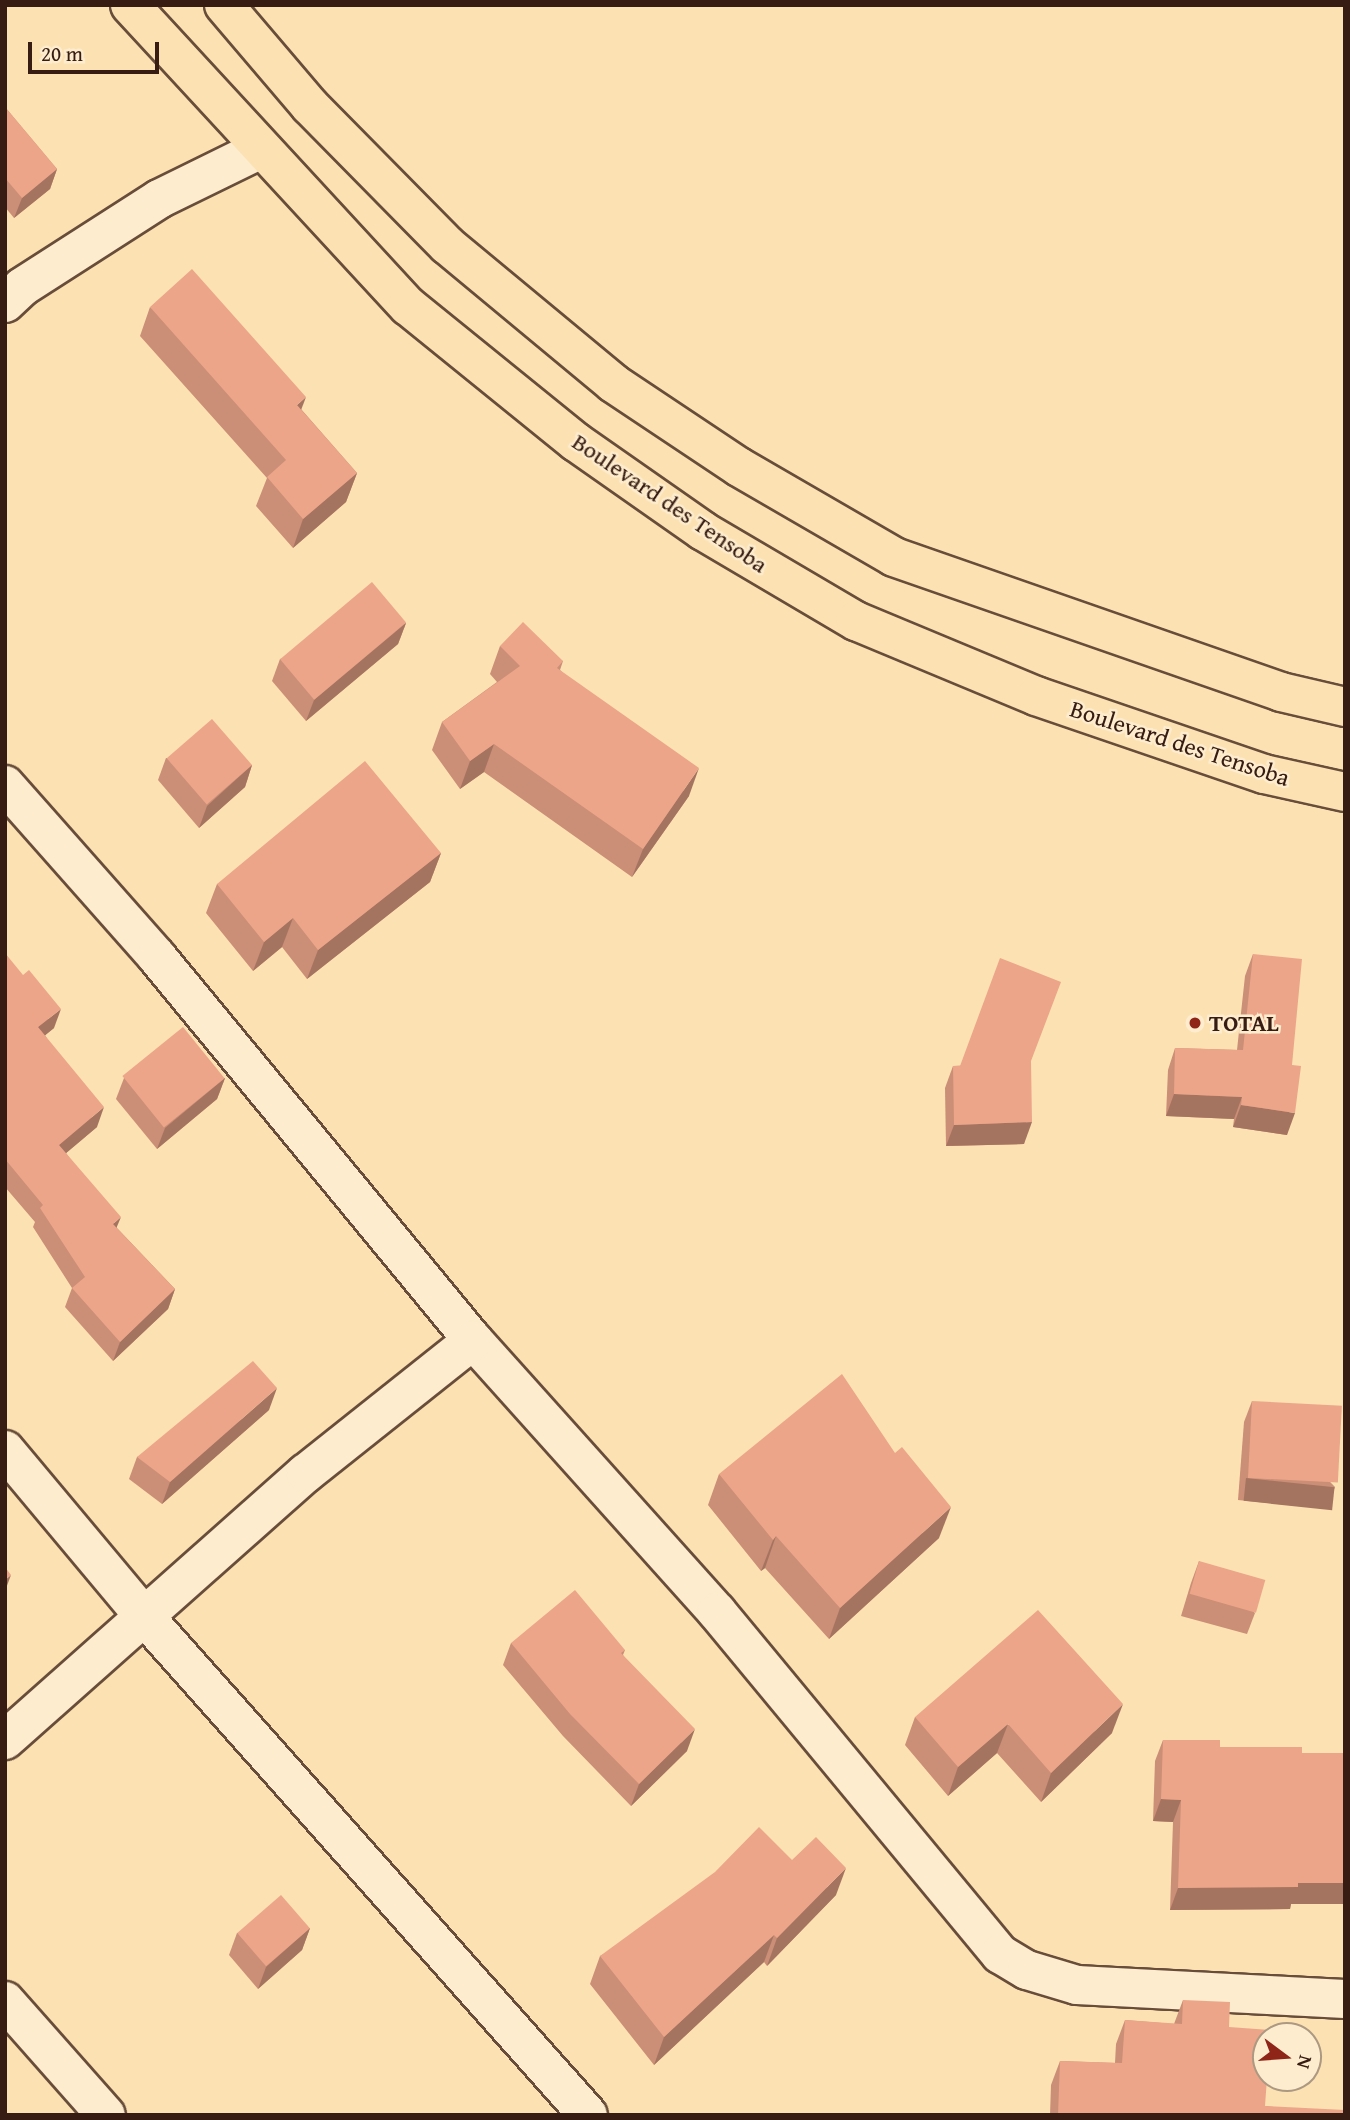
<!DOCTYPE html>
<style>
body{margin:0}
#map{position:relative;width:1350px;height:2120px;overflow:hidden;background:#fce1b2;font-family:"Gentium Book Plus",serif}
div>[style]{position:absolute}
.roads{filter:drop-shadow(2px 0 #684d3a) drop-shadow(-2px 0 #684d3a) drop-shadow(0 2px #684d3a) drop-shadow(0 -2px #684d3a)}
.minor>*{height:38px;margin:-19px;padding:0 19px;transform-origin:19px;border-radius:19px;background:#fdeccd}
.major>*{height:38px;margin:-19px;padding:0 19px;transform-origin:19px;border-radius:19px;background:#fce1b2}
.wall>*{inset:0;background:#cb8e76}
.shaded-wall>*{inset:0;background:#a57460;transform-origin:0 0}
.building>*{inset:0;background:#eca589;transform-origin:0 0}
.dots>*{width:19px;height:19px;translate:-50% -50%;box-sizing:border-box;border:4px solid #fdeccd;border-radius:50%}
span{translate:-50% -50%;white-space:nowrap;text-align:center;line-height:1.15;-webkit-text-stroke:5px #fdeccd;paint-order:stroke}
.street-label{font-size:24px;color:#361c12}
.poi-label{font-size:24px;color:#361c12;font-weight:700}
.left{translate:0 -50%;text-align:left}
.frame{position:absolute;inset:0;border:7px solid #361c12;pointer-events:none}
.north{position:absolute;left:1252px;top:2022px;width:70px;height:70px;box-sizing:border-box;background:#fdeccd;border:2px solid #ad9982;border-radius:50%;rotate:106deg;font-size:19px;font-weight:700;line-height:28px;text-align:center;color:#361c12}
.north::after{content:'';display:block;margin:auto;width:24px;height:32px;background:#8f2418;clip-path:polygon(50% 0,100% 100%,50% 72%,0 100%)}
.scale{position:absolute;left:28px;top:42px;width:131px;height:32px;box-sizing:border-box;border:4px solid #361c12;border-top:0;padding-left:9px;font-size:21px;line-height:24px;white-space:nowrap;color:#361c12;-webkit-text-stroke:5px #fdeccd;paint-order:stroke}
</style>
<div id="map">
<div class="roads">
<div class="minor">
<div style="left:5px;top:303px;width:23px;rotate:-43deg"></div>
<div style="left:22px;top:287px;width:163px;rotate:-32.7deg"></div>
<div style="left:159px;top:199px;width:111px;rotate:-26.1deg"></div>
<div style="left:5px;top:785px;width:230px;rotate:48.5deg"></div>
<div style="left:157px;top:957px;width:497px;rotate:50.5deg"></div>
<div style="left:473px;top:1340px;width:365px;rotate:48.1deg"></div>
<div style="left:717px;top:1612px;width:444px;rotate:50.4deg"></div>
<div style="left:1000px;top:1954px;width:31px;rotate:31deg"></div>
<div style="left:1027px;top:1970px;width:52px;rotate:16.7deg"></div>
<div style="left:1077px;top:1985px;width:268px;rotate:3deg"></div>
<div style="left:5px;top:1450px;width:215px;rotate:50.1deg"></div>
<div style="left:143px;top:1615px;width:669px;rotate:48.33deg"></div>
<div style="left:5px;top:1740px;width:402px;rotate:-41.6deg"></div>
<div style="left:306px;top:1473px;width:213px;rotate:-38.5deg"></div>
<div style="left:5px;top:2001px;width:152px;rotate:48.5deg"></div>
</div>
<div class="major">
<div style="left:130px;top:5px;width:410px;rotate:47.3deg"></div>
<div style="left:408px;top:306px;width:216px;rotate:39deg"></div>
<div style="left:576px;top:442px;width:155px;rotate:35deg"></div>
<div style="left:703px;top:531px;width:178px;rotate:30.5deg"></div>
<div style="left:856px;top:621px;width:195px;rotate:22.6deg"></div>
<div style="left:1036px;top:696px;width:241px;rotate:18.9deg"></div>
<div style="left:1264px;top:774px;width:83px;rotate:12.5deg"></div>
<div style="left:224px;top:5px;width:133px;rotate:49.6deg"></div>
<div style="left:310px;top:106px;width:195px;rotate:45.4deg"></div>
<div style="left:447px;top:245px;width:216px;rotate:39.7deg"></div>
<div style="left:613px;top:383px;width:151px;rotate:33.7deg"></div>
<div style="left:739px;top:467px;width:179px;rotate:30.1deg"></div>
<div style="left:894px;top:557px;width:410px;rotate:19.2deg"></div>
<div style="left:1281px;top:692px;width:66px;rotate:13.2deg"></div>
</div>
</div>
<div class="wall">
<div style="clip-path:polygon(5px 107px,57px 169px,50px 189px,14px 218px,5px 207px)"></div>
<div style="clip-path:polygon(150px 307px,301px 409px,357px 473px,346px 502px,293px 548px,256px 506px,267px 478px,140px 336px)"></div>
<div style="clip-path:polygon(406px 623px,398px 644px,306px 721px,272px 681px,280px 659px)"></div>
<div style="clip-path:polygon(500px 646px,563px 661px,560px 670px,689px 796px,632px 877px,484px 772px,460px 789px,432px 750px,442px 722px,497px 682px,490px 674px)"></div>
<div style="clip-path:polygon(166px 758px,252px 765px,245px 787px,199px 828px,158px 780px)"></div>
<div style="clip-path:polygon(441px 853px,430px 882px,307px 979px,282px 947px,253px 971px,206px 913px,217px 884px)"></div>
<div style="clip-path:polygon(5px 953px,54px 1028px,45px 1035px,97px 1127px,66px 1153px,117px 1228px,175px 1289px,168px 1309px,113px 1361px,65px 1307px,72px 1288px,33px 1227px,35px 1222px,5px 1187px)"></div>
<div style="clip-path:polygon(1253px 954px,1292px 1065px,1287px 1135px,1233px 1127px,1234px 1119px,1166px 1116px,1168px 1070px,1175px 1048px,1237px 1050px,1245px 976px)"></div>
<div style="clip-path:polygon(1031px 1062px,1024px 1144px,946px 1146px,945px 1088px,953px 1066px)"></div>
<div style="clip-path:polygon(124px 1078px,225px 1078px,217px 1099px,157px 1149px,116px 1099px)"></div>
<div style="clip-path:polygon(1252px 1401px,1335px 1487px,1327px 1509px,1238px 1500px,1244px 1422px)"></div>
<div style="clip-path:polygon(269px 1410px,162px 1504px,129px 1479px,137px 1457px)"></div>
<div style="clip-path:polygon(719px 1474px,939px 1538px,829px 1639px,765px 1568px,761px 1571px,708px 1505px)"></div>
<div style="clip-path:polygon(1199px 1561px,1255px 1613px,1247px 1634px,1181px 1616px,1191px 1583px)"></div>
<div style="clip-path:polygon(511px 1643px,625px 1650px,623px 1655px,687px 1751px,631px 1806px,563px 1736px,503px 1665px)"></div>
<div style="clip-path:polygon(915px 1717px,1112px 1733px,1041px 1802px,997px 1753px,948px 1796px,905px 1745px)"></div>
<div style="clip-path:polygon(1163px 1740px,1220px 1747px,1302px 1753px,1345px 1904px,1291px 1904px,1290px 1909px,1170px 1910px,1173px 1822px,1153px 1821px,1155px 1761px)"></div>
<div style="clip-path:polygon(792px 1860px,836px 1895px,767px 1966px,764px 1962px,654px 2065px,590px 1984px,600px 1956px)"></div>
<div style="clip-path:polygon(310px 1928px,302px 1950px,258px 1989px,229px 1955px,237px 1933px)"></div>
<div style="clip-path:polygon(1183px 2000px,1229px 2027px,1265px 2106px,1345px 2115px,1050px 2115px,1051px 2085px,1060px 2061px,1115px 2063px,1116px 2044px,1125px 2020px,1174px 2024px)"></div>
</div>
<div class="shaded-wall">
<div style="clip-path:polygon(57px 169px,50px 189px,14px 218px,22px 198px)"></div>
<div style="clip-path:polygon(306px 397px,295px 426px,297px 405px)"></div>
<div style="clip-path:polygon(357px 473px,346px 502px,293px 548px,303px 519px)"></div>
<div style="clip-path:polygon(406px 623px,398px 644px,306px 721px,314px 700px)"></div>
<div style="clip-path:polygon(494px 744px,484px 772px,460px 789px,470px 761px)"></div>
<div style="clip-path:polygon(252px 765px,245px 787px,199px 828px,207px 806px)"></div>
<div style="clip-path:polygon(699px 768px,689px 796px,632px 877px,643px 849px)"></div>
<div style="clip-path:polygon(441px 853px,430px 882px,307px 979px,318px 950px)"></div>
<div style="clip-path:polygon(293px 918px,282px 947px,253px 971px,264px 942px)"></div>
<div style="clip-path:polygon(61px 1009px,54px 1028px,31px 1047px,38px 1027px)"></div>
<div style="clip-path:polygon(225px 1078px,217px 1099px,157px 1149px,165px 1128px)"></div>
<div style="clip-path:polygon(1174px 1094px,1242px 1097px,1234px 1119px,1166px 1116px)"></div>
<div style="clip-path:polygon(1241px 1105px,1295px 1113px,1287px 1135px,1233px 1127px)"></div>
<div style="clip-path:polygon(104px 1107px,97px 1127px,52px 1165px,59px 1145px)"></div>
<div style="clip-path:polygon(1032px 1122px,1024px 1144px,946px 1146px,954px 1125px)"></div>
<div style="clip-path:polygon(121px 1217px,113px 1236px,113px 1224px)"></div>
<div style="clip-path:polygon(175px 1289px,168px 1309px,113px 1361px,120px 1342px)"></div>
<div style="clip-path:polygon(277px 1388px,269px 1410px,162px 1504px,170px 1482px)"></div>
<div style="left:1246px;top:1478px;width:89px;height:23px;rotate:6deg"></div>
<div style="clip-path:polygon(951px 1507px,939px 1538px,829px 1639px,840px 1608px)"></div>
<div style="clip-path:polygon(776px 1536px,765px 1568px,761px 1571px,773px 1540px)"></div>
<div style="clip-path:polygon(11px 1575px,5px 1591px,5px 1580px)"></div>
<div style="clip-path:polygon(1123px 1704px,1112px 1733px,1041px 1802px,1051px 1773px)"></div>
<div style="clip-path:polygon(1008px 1724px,997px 1753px,948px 1796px,958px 1767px)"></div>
<div style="clip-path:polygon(695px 1729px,687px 1751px,631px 1806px,639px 1784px)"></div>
<div style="clip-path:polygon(1161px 1799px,1181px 1800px,1173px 1822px,1153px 1821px)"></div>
<div style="clip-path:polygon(846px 1868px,836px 1895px,767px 1966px,777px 1938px)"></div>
<div style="clip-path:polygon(1298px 1883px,1345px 1883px,1345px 1904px,1291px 1904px,1290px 1909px,1170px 1910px,1178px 1888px)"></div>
<div style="clip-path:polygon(310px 1928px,302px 1950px,258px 1989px,266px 1967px)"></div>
<div style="clip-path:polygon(774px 1935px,764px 1962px,654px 2065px,664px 2037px)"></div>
</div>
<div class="building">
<div style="clip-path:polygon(5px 107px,57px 169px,22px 198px,5px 178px)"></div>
<div style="clip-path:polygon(192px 269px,306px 397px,297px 405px,357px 473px,303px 519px,267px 477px,286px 460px,150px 307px)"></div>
<div style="left:372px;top:582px;width:53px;height:120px;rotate:50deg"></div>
<div style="clip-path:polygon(523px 622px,563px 661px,557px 668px,699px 768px,643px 849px,494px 744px,470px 761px,442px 722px,520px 666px,500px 646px)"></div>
<div style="left:212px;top:719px;width:61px;height:60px;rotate:49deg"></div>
<div style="clip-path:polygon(365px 761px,441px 853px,318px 950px,293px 918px,264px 942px,217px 884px)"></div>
<div style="clip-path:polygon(5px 953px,23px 975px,29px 970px,61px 1009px,38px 1027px,104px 1107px,59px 1145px,121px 1217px,113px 1224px,175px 1289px,120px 1342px,72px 1288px,85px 1277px,40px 1208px,43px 1205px,5px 1159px)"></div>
<div style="clip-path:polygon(1253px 954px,1302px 959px,1292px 1065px,1301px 1066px,1295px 1113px,1241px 1105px,1242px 1097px,1174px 1094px,1175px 1048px,1243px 1050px)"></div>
<div style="clip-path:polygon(1000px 958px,1061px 982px,1031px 1061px,1032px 1122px,954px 1125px,953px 1066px,960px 1066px)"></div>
<div style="left:183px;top:1027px;width:66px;height:78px;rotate:51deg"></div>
<div style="clip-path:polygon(253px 1361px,277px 1388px,170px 1482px,137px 1457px)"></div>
<div style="clip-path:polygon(842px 1374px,895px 1453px,902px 1447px,951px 1507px,840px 1608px,776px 1536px,773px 1540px,719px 1474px)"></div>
<div style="left:1252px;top:1401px;width:90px;height:77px;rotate:3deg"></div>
<div style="left:1199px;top:1561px;width:69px;height:34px;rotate:16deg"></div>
<div style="clip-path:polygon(5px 1567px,11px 1575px,5px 1580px)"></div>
<div style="clip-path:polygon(575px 1590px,625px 1650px,621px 1653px,695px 1729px,639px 1784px,570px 1714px,511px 1643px)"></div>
<div style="clip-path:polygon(1038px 1610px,1123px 1704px,1051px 1773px,1008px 1724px,958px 1767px,915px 1717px)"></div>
<div style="clip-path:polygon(1163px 1740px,1220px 1740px,1220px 1747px,1302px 1747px,1302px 1753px,1345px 1753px,1345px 1883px,1298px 1883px,1298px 1887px,1178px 1888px,1181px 1800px,1161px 1799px)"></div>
<div style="clip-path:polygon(759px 1827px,792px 1860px,816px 1837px,846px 1868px,777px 1938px,774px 1935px,664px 2037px,600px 1956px,715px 1872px)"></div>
<div style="left:281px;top:1895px;width:44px;height:58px;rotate:49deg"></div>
<div style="clip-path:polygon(1183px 2000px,1230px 2002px,1229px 2027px,1270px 2030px,1270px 2036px,1266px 2036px,1267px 2078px,1265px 2106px,1345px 2110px,1345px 2115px,1058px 2115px,1060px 2061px,1122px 2063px,1125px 2020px,1182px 2024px)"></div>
</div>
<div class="dots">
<div style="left:1195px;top:1023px;background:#8f2418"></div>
</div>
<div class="street-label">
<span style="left:670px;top:503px;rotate:34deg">Boulevard des Tensoba</span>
<span style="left:1180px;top:743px;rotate:18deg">Boulevard des Tensoba</span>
</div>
<div class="poi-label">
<span class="left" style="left:1209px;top:1023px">TOTAL</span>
</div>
<div class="frame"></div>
<div class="north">N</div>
<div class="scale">20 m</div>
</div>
